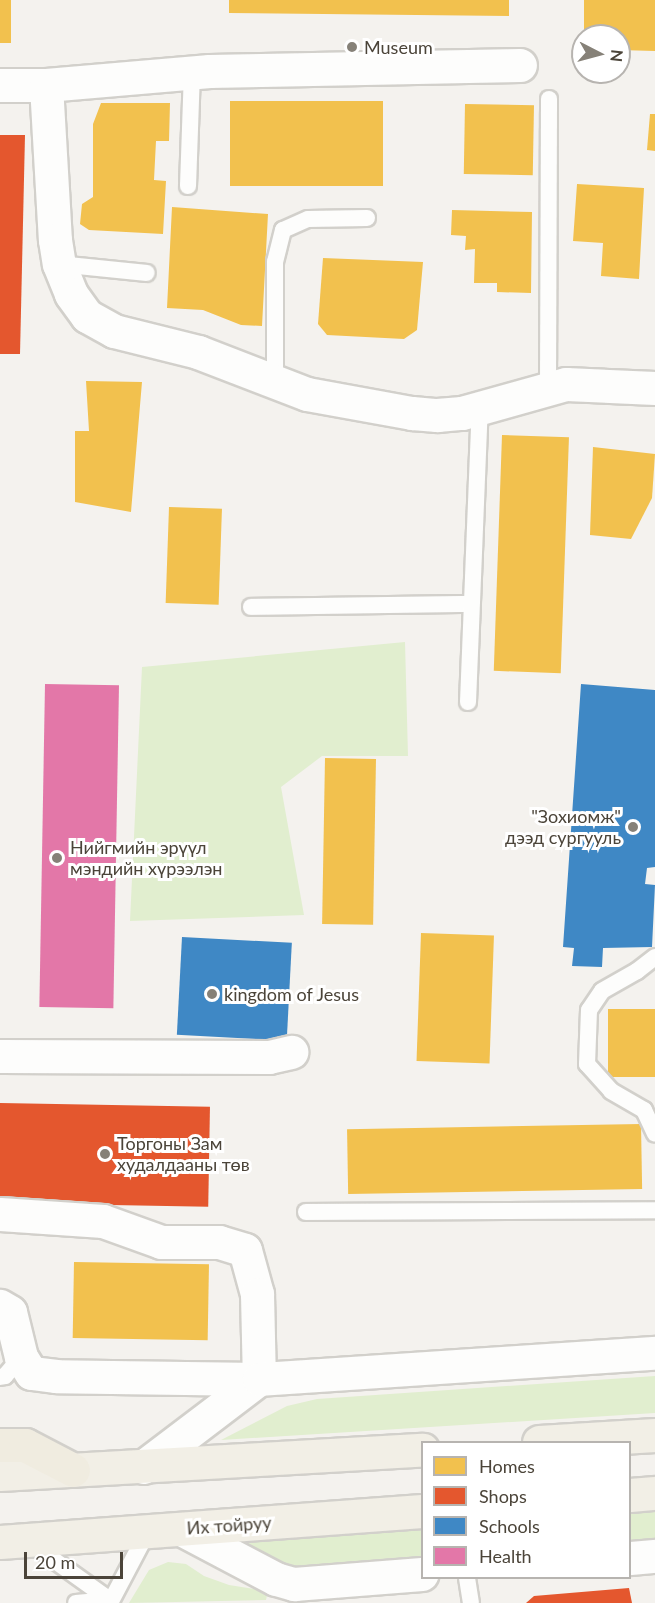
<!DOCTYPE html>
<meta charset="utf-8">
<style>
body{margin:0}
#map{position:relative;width:655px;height:1603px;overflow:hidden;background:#f4f2ee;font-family:Lato,sans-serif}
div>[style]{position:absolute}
.green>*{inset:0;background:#e1eecf;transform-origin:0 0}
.homes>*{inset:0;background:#f2c14e;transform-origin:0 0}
.shops>*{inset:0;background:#e4572e;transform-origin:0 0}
.schools>*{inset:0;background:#3f88c5;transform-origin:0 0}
.health>*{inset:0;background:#e377a8;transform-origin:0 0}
.roads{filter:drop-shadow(2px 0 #d2d0cb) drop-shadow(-2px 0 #d2d0cb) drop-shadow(0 2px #d2d0cb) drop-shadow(0 -2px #d2d0cb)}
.service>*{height:16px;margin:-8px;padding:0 8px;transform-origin:8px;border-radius:8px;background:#fdfdfc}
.minor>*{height:33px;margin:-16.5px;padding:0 16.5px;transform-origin:16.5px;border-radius:16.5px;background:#fdfdfc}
.tertiary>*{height:33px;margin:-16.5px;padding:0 16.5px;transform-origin:16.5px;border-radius:16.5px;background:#fdfdfc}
.primary>*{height:33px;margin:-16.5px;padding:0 16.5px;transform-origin:16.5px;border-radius:16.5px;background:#f2efe6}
.trunk>*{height:33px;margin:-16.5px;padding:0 16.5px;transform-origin:16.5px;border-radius:16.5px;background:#f0ece0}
.dots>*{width:16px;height:16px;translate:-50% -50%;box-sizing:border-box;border:3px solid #fff;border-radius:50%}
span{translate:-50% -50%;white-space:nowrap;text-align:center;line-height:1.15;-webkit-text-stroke:6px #fff;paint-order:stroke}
.poi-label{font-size:18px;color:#4b4439}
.left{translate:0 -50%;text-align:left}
.right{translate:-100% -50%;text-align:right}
.street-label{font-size:18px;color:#4b4439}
.legend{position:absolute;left:421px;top:1441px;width:210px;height:138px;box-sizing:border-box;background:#fff;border:2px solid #b7b4b0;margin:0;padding:8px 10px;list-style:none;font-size:18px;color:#4b4439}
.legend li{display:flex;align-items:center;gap:12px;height:30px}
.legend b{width:30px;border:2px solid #b7b4b0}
.north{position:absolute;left:571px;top:24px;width:60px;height:60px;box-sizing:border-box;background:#fff;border:2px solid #b7b4b0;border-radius:50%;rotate:96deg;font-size:16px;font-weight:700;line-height:24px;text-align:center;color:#4b4439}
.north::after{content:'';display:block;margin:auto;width:21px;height:27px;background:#868178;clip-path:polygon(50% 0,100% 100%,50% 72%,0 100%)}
.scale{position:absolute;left:24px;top:1552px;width:99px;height:27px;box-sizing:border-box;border:3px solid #4b4439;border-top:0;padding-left:8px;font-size:18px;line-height:21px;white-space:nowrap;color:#4b4439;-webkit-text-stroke:4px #fff;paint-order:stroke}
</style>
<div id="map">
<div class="green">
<div style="clip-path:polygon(405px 642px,408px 756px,322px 756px,281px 787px,304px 915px,130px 921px,142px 667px)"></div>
<div style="clip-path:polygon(655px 1376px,655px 1413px,221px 1440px,287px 1406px,317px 1399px)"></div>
<div style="left:655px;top:1511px;width:30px;height:25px;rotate:90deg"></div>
<div style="clip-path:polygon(422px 1529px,422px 1558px,294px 1568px,230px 1543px)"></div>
<div style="clip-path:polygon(168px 1562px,186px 1564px,204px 1576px,229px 1585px,268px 1591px,266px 1600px,129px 1603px,149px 1570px)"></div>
</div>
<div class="homes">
<div style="left:0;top:0;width:11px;height:43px"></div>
<div style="clip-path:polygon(229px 0,509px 0,509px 16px,229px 13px)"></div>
<div style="clip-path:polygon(584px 0,655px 0,655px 51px,619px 50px,619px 36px,584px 36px)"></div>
<div style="left:230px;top:101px;width:153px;height:85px"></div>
<div style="clip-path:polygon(101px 103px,170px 103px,169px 141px,156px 141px,154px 180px,166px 181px,163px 234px,89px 230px,80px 224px,82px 204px,93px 197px,93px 124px)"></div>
<div style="left:465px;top:104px;width:69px;height:70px;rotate:1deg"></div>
<div style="clip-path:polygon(650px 114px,655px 114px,655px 151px,647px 150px)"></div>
<div style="clip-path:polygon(577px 184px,644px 188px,639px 279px,601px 276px,603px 243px,573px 241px)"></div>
<div style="clip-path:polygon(172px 207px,268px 214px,262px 326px,241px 325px,203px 310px,167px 308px)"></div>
<div style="clip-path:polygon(452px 210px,532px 212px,531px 293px,497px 292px,497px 283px,474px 283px,475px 249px,465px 250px,466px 236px,451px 235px)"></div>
<div style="clip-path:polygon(323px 258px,423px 262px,417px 330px,404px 339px,327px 335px,318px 324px)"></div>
<div style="clip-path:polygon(86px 381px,142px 382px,131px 512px,75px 502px,75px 431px,89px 431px)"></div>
<div style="left:502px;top:435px;width:67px;height:236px;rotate:2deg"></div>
<div style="clip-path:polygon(593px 447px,655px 454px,652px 498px,631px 539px,590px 535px)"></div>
<div style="left:169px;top:507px;width:53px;height:96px;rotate:2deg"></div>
<div style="left:325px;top:758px;width:51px;height:166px;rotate:1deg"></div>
<div style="left:421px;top:933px;width:73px;height:128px;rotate:2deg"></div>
<div style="left:655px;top:1009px;width:68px;height:47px;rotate:90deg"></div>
<div style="left:641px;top:1124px;width:65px;height:294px;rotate:89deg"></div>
<div style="left:74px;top:1262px;width:135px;height:76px;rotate:1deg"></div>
</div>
<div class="shops">
<div style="clip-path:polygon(0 135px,25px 135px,20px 354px,0 354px)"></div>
<div style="left:0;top:1103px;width:210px;height:100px;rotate:1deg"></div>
<div style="clip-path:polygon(629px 1588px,632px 1603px,526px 1603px,534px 1596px)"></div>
</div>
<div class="schools">
<div style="clip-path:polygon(581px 684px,655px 690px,655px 867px,647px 868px,645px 884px,655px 885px,652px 947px,603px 948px,602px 967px,572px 966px,574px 948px,563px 947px)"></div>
<div style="left:182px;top:937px;width:110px;height:98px;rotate:3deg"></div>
</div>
<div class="health">
<div style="left:45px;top:684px;width:74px;height:323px;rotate:1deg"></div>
</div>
<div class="roads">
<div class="service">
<div style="left:188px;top:186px;width:113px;rotate:-88deg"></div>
<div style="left:59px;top:264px;width:88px;rotate:5.8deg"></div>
<div style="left:275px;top:382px;width:120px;rotate:-90deg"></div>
<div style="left:275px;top:262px;width:33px;rotate:-76deg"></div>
<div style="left:283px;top:230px;width:27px;rotate:-24deg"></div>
<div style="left:308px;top:219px;width:59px;rotate:-1deg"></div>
<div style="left:548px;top:389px;width:290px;rotate:-89.8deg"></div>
<div style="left:251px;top:607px;width:220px;rotate:-0.8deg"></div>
<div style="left:468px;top:702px;width:294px;rotate:-87.7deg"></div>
<div style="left:655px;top:957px;width:23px;rotate:142deg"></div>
<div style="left:637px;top:971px;width:40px;rotate:150.3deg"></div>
<div style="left:602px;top:991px;width:23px;rotate:124deg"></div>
<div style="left:589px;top:1010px;width:54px;rotate:92.1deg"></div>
<div style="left:587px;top:1064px;width:36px;rotate:48deg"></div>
<div style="left:611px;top:1091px;width:38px;rotate:30deg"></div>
<div style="left:644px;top:1110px;width:26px;rotate:65deg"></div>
<div style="left:306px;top:1212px;width:349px;rotate:-0.3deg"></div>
<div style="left:0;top:1377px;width:5px;rotate:-11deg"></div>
<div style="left:5px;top:1376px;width:25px;rotate:-50deg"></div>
<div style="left:30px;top:1543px;width:98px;rotate:35.5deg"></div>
<div style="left:467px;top:1578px;width:25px;rotate:81deg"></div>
<div style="left:76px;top:1603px;width:34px;rotate:-5deg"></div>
<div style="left:110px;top:1603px;width:81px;rotate:-62.2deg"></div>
</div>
<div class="minor">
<div style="left:0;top:85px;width:46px"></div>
<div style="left:46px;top:85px;width:155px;rotate:86.7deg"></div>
<div style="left:55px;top:240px;width:24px;rotate:81deg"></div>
<div style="left:59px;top:264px;width:32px;rotate:68deg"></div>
<div style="left:71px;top:294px;width:27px;rotate:54deg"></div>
<div style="left:87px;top:316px;width:31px;rotate:29deg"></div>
<div style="left:114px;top:331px;width:87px;rotate:14deg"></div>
<div style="left:198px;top:352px;width:117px;rotate:21.1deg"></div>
<div style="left:307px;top:394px;width:107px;rotate:10.3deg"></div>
<div style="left:412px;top:413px;width:25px;rotate:5deg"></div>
<div style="left:437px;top:415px;width:25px;rotate:-5deg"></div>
<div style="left:462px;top:413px;width:108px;rotate:-15.6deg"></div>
<div style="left:566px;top:384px;width:89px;rotate:2.6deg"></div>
<div style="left:46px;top:85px;width:164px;rotate:-4.9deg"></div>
<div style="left:209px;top:71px;width:311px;rotate:-1.1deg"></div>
<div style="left:0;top:1056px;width:269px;rotate:0.2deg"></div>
<div style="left:269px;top:1057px;width:23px;rotate:-13deg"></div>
<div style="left:0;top:1214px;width:103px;rotate:3.9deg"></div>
<div style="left:103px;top:1221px;width:62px;rotate:19.9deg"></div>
<div style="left:161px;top:1242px;width:58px"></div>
<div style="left:219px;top:1242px;width:27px;rotate:17deg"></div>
<div style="left:245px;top:1250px;width:46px;rotate:74.7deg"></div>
<div style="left:257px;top:1294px;width:85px;rotate:88.7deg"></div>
<div style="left:259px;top:1379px;width:203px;rotate:-179.2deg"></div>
<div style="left:56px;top:1376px;width:25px;rotate:-173deg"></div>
<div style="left:31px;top:1373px;width:19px;rotate:-122deg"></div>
<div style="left:21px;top:1357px;width:46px;rotate:-103.7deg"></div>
<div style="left:10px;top:1312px;width:12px;rotate:-149deg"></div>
</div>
<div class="tertiary">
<div style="left:143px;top:1467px;width:146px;rotate:-37.2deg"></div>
<div style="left:259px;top:1379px;width:397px;rotate:-3.8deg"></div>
<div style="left:181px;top:1529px;width:107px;rotate:27.8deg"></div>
<div style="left:276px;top:1579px;width:19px;rotate:16deg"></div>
<div style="left:294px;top:1584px;width:128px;rotate:-4.5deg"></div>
<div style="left:630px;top:1558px;width:25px;rotate:-5deg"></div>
</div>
<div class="primary">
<div style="left:539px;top:1442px;width:116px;rotate:-3.5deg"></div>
<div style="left:0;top:1474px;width:423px;rotate:-3.3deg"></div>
<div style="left:630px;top:1495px;width:25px;rotate:-5deg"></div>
<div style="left:0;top:1542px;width:423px;rotate:-4.2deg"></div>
</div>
<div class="trunk">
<div style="left:0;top:1445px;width:25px"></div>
<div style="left:25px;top:1445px;width:54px;rotate:27.5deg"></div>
</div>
</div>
<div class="dots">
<div style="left:352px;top:47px;background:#868178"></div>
<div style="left:633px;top:827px;background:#868178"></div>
<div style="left:57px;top:858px;background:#868178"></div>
<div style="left:212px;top:994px;background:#868178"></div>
<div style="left:105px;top:1154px;background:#868178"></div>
</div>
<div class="poi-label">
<span class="left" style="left:364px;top:47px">Museum</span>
<span class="right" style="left:621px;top:827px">"Зохиомж"<br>дээд сургууль</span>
<span class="left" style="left:70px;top:858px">Нийгмийн эрүүл<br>мэндийн хүрээлэн</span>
<span class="left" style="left:224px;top:994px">kingdom of Jesus</span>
<span class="left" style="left:117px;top:1154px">Торгоны Зам<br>худалдааны төв</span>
</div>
<div class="street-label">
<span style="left:229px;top:1525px;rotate:-4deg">Их тойруу</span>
</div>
<ul class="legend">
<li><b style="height:16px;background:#f2c14e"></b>Homes</li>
<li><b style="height:16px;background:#e4572e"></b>Shops</li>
<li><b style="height:16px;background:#3f88c5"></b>Schools</li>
<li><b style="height:16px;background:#e377a8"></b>Health</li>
</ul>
<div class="north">N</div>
<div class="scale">20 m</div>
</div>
